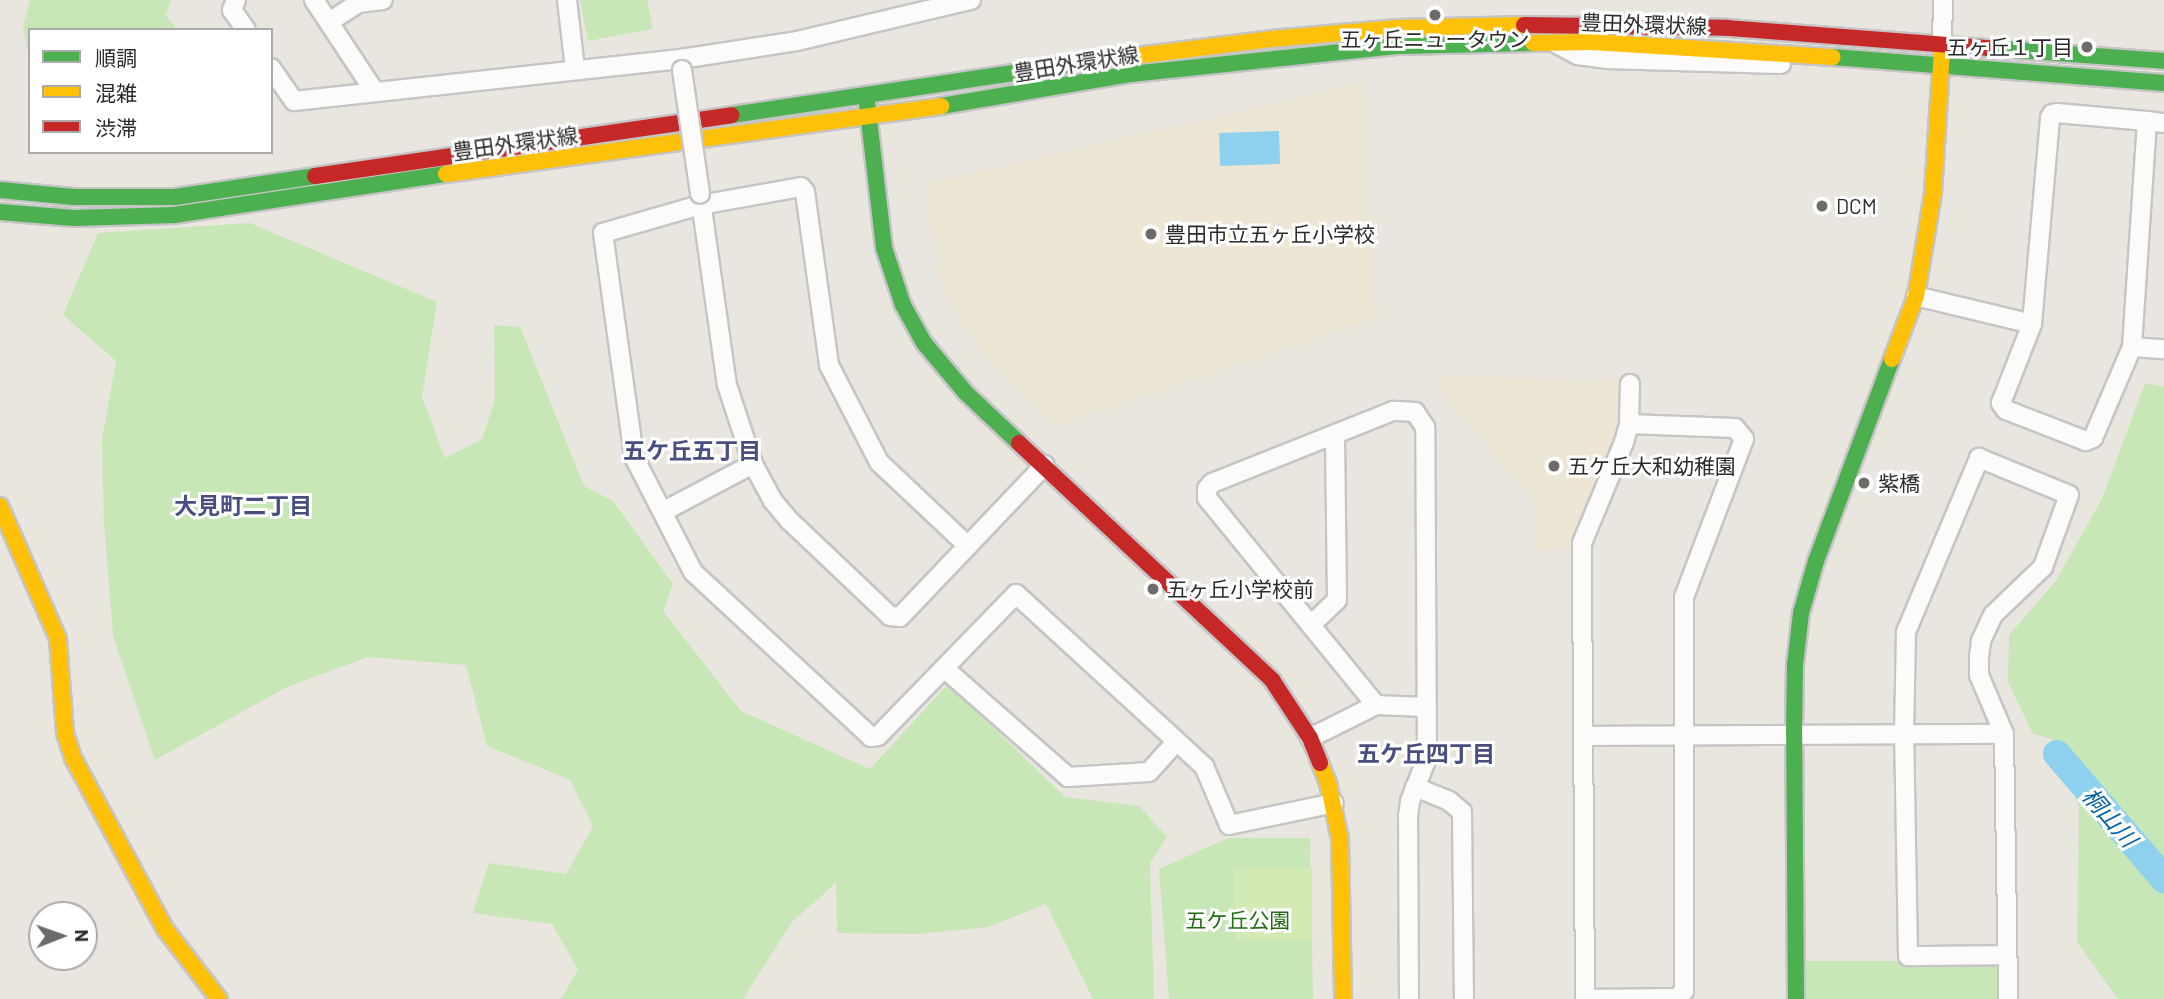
<!DOCTYPE html>
<meta charset="utf-8">
<style>
body{margin:0}
#map{position:relative;width:2164px;height:999px;overflow:hidden;background:#e9e6e0;font-family:Barlow,"Noto Sans JP",sans-serif}
div>[style]{position:absolute}
.education>*{inset:0;background:#ede6d4}
.green>*{inset:0;background:#c7e7b7;transform-origin:0 0}
.pitch>*{inset:0;background:#d2ebb5;transform-origin:0 0}
.water>*{inset:0;background:#90d0ef;transform-origin:0 0}
.river>*{height:28px;margin:-14px;padding:0 14px;transform-origin:14px;border-radius:14px;background:#90d0ef}
.roads{filter:drop-shadow(2px 0 #c6c5c6) drop-shadow(-2px 0 #c6c5c6) drop-shadow(0 2px #c6c5c6) drop-shadow(0 -2px #c6c5c6)}
.street>*{height:18px;margin:-9px;padding:0 9px;transform-origin:9px;border-radius:9px;background:#fcfbfa}
.fast>*{height:16px;margin:-8px;padding:0 8px;transform-origin:8px;border-radius:8px;background:#4caf50}
.slow>*{height:16px;margin:-8px;padding:0 8px;transform-origin:8px;border-radius:8px;background:#ffc107}
.jam>*{height:16px;margin:-8px;padding:0 8px;transform-origin:8px;border-radius:8px;background:#c62828}
.bridges{filter:drop-shadow(2px 0 #c6c5c6) drop-shadow(-2px 0 #c6c5c6) drop-shadow(0 2px #c6c5c6) drop-shadow(0 -2px #c6c5c6)}
.street-bridge>*{height:18px;margin:-9px;padding:0 9px;transform-origin:9px;border-radius:9px;background:#fcfbfa}
.dots>*{width:19px;height:19px;translate:-50% -50%;box-sizing:border-box;border:4px solid #fff;border-radius:50%}
span{translate:-50% -50%;white-space:nowrap;text-align:center;line-height:1.15;-webkit-text-stroke:6px #fff;paint-order:stroke}
.street-label{font-size:21px;color:#2b2b2b}
.poi-label{font-size:21px;color:#2b2b2b}
.right{translate:-100% -50%;text-align:right}
.left{translate:0 -50%;text-align:left}
.park-label{font-size:21px;color:#226c16}
.neighbourhood-label{font-size:23px;color:#484e7e;font-weight:700}
.water-label{font-size:23px;color:#0662a3;font-style:italic}
.legend{position:absolute;left:28px;top:28px;width:245px;height:126px;box-sizing:border-box;background:#fff;border:2px solid #aaa;margin:0;padding:9px 12px;list-style:none;font-size:21px;color:#2b2b2b}
.legend li{display:flex;align-items:center;gap:14px;height:35px}
.legend b{width:35px;border:2px solid #aaa}
.north{position:absolute;left:28px;top:901px;width:70px;height:70px;box-sizing:border-box;background:#fff;border:2px solid #aaa;border-radius:50%;rotate:89deg;font-size:19px;font-weight:700;line-height:28px;text-align:center;color:#2b2b2b}
.north::after{content:'';display:block;margin:auto;width:24px;height:32px;background:#6e6c6a;clip-path:polygon(50% 0,100% 100%,50% 72%,0 100%)}
</style>
<div id="map">
<div class="education">
<div style="clip-path:polygon(1366px 82px,1373px 319px,1054px 426px,1003px 377px,965px 331px,941px 284px,924px 184px)"></div>
<div style="clip-path:polygon(1439px 376px,1620px 380px,1620px 430px,1574px 549px,1533px 551px,1533px 501px,1434px 384px)"></div>
</div>
<div class="green">
<div style="clip-path:polygon(30px 0,171px 0,166px 15px,177px 30px,30px 30px,30px 59px,23px 27px)"></div>
<div style="clip-path:polygon(580px 0,647px 0,653px 29px,588px 41px)"></div>
<div style="clip-path:polygon(250px 223px,437px 302px,422px 397px,445px 458px,482px 439px,495px 399px,494px 325px,520px 327px,584px 486px,613px 501px,673px 584px,663px 611px,741px 711px,870px 769px,948px 684px,1065px 797px,1139px 806px,1167px 837px,1150px 863px,1154px 999px,1093px 999px,1046px 904px,988px 927px,917px 934px,837px 933px,836px 883px,792px 922px,743px 999px,561px 999px,578px 970px,552px 924px,473px 913px,489px 863px,566px 874px,593px 827px,570px 780px,487px 746px,466px 665px,368px 657px,287px 687px,155px 760px,113px 636px,104px 522px,102px 440px,116px 361px,63px 315px,98px 233px)"></div>
<div style="clip-path:polygon(2145px 383px,2164px 387px,2164px 999px,2118px 999px,2077px 942px,2079px 807px,2055px 740px,2033px 734px,2008px 682px,2009px 635px,2055px 582px,2102px 499px)"></div>
<div style="clip-path:polygon(1228px 838px,1310px 838px,1313px 999px,1169px 999px,1159px 869px)"></div>
<div style="left:2000px;top:961px;width:38px;height:194px;rotate:90deg"></div>
</div>
<div class="pitch">
<div style="left:1235px;top:869px;width:77px;height:71px"></div>
</div>
<div class="water">
<div style="left:1279px;top:131px;width:33px;height:60px;rotate:88deg"></div>
</div>
<div class="river">
<div style="left:2057px;top:754px;width:165px;rotate:49.4deg"></div>
</div>
<div class="roads">
<div class="street">
<div style="left:236px;top:0;width:11px;rotate:112deg"></div>
<div style="left:232px;top:10px;width:24px;rotate:55deg"></div>
<div style="left:314px;top:0;width:110px;rotate:56.5deg"></div>
<div style="left:567px;top:0;width:69px;rotate:83.4deg"></div>
<div style="left:329px;top:22px;width:35px;rotate:-33deg"></div>
<div style="left:358px;top:3px;width:25px;rotate:-7deg"></div>
<div style="left:1942px;top:43px;width:43px;rotate:-88.7deg"></div>
<div style="left:1557px;top:44px;width:24px;rotate:28deg"></div>
<div style="left:1578px;top:55px;width:28px;rotate:8deg"></div>
<div style="left:1606px;top:59px;width:175px;rotate:1.6deg"></div>
<div style="left:271px;top:68px;width:40px;rotate:55.1deg"></div>
<div style="left:294px;top:101px;width:389px;rotate:-6.2deg"></div>
<div style="left:681px;top:59px;width:117px;rotate:-8.8deg"></div>
<div style="left:797px;top:41px;width:179px;rotate:-13.3deg"></div>
<div style="left:2147px;top:121px;width:226px;rotate:93.8deg"></div>
<div style="left:2132px;top:347px;width:99px;rotate:113.2deg"></div>
<div style="left:2093px;top:438px;width:8px;rotate:157deg"></div>
<div style="left:2086px;top:441px;width:86px;rotate:-158.8deg"></div>
<div style="left:2006px;top:410px;width:9px;rotate:-126deg"></div>
<div style="left:2001px;top:403px;width:85px;rotate:-68.6deg"></div>
<div style="left:2032px;top:324px;width:207px;rotate:-85deg"></div>
<div style="left:2050px;top:118px;width:4px;rotate:-63deg"></div>
<div style="left:2052px;top:114px;width:5px;rotate:-11deg"></div>
<div style="left:2057px;top:113px;width:90px;rotate:5.1deg"></div>
<div style="left:2147px;top:121px;width:17px;rotate:7deg"></div>
<div style="left:700px;top:194px;width:193px;rotate:82deg"></div>
<div style="left:727px;top:385px;width:83px;rotate:71.8deg"></div>
<div style="left:753px;top:464px;width:42px;rotate:61.6deg"></div>
<div style="left:773px;top:501px;width:26px;rotate:50deg"></div>
<div style="left:790px;top:521px;width:138px;rotate:43.5deg"></div>
<div style="left:890px;top:616px;width:10px;rotate:6deg"></div>
<div style="left:900px;top:617px;width:210px;rotate:-46.4deg"></div>
<div style="left:1916px;top:296px;width:119px;rotate:13.6deg"></div>
<div style="left:2132px;top:347px;width:32px;rotate:4deg"></div>
<div style="left:664px;top:511px;width:101px;rotate:-27.8deg"></div>
<div style="left:968px;top:546px;width:122px;rotate:-136.7deg"></div>
<div style="left:879px;top:462px;width:109px;rotate:-117.3deg"></div>
<div style="left:829px;top:365px;width:175px;rotate:-97.9deg"></div>
<div style="left:805px;top:192px;width:6px;rotate:-129deg"></div>
<div style="left:801px;top:187px;width:103px;rotate:169.9deg"></div>
<div style="left:700px;top:205px;width:101px;rotate:163.9deg"></div>
<div style="left:603px;top:233px;width:226px;rotate:82.1deg"></div>
<div style="left:634px;top:457px;width:129px;rotate:62.8deg"></div>
<div style="left:693px;top:572px;width:243px;rotate:42.8deg"></div>
<div style="left:871px;top:737px;width:7px;rotate:-8deg"></div>
<div style="left:878px;top:736px;width:198px;rotate:-45.8deg"></div>
<div style="left:1016px;top:594px;width:255px;rotate:42.5deg"></div>
<div style="left:1204px;top:766px;width:64px;rotate:67deg"></div>
<div style="left:1229px;top:825px;width:107px;rotate:-11.8deg"></div>
<div style="left:1312px;top:624px;width:35px;rotate:-44deg"></div>
<div style="left:1337px;top:600px;width:164px;rotate:-90.7deg"></div>
<div style="left:944px;top:668px;width:165px;rotate:41.3deg"></div>
<div style="left:1068px;top:777px;width:81px;rotate:-3.5deg"></div>
<div style="left:1149px;top:772px;width:40px;rotate:-48deg"></div>
<div style="left:1583px;top:736px;width:421px;rotate:-0.3deg"></div>
<div style="left:1310px;top:738px;width:74px;rotate:-26.6deg"></div>
<div style="left:1415px;top:787px;width:37px;rotate:22deg"></div>
<div style="left:1449px;top:801px;width:17px;rotate:40deg"></div>
<div style="left:1462px;top:812px;width:187px;rotate:89.4deg"></div>
<div style="left:2007px;top:955px;width:99px;rotate:179.4deg"></div>
<div style="left:1908px;top:956px;width:221px;rotate:-91deg"></div>
<div style="left:1904px;top:735px;width:103px;rotate:-88.9deg"></div>
<div style="left:1906px;top:632px;width:189px;rotate:-67.2deg"></div>
<div style="left:1979px;top:458px;width:97px;rotate:22.3deg"></div>
<div style="left:2069px;top:495px;width:77px;rotate:109.9deg"></div>
<div style="left:2043px;top:567px;width:69px;rotate:136.2deg"></div>
<div style="left:1993px;top:615px;width:29px;rotate:115deg"></div>
<div style="left:1981px;top:641px;width:17px;rotate:97deg"></div>
<div style="left:1979px;top:658px;width:17px;rotate:90deg"></div>
<div style="left:1979px;top:675px;width:64px;rotate:67deg"></div>
<div style="left:2004px;top:734px;width:265px;rotate:89.1deg"></div>
<div style="left:1409px;top:999px;width:183px;rotate:-90.3deg"></div>
<div style="left:1408px;top:816px;width:15px;rotate:-82deg"></div>
<div style="left:1410px;top:801px;width:46px;rotate:-68.4deg"></div>
<div style="left:1427px;top:758px;width:331px;rotate:-90.3deg"></div>
<div style="left:1425px;top:427px;width:18px;rotate:-124deg"></div>
<div style="left:1415px;top:412px;width:22px;rotate:-177deg"></div>
<div style="left:1393px;top:411px;width:195px;rotate:158.3deg"></div>
<div style="left:1212px;top:483px;width:8px;rotate:130deg"></div>
<div style="left:1207px;top:489px;width:9px;rotate:90deg"></div>
<div style="left:1207px;top:498px;width:267px;rotate:50.8deg"></div>
<div style="left:1376px;top:705px;width:49px;rotate:2.3deg"></div>
<div style="left:1585px;top:999px;width:92px;rotate:-0.6deg"></div>
<div style="left:1677px;top:998px;width:10px;rotate:-45deg"></div>
<div style="left:1684px;top:991px;width:394px;rotate:-90deg"></div>
<div style="left:1684px;top:597px;width:169px;rotate:-69.2deg"></div>
<div style="left:1744px;top:439px;width:14px;rotate:-129deg"></div>
<div style="left:1735px;top:428px;width:106px;rotate:-177.8deg"></div>
<div style="left:1585px;top:999px;width:456px;rotate:-90.4deg"></div>
<div style="left:1582px;top:543px;width:109px;rotate:-67.4deg"></div>
<div style="left:1624px;top:442px;width:19px;rotate:-74deg"></div>
<div style="left:1629px;top:424px;width:40px;rotate:-88.6deg"></div>
</div>
<div class="fast">
<div style="left:1988px;top:48px;width:176px;rotate:4.2deg"></div>
<div style="left:1833px;top:57px;width:332px;rotate:4.5deg"></div>
<div style="left:867px;top:103px;width:146px;rotate:83.3deg"></div>
<div style="left:884px;top:248px;width:60px;rotate:71.6deg"></div>
<div style="left:903px;top:305px;width:43px;rotate:61.1deg"></div>
<div style="left:924px;top:343px;width:65px;rotate:50deg"></div>
<div style="left:966px;top:393px;width:73px;rotate:43.3deg"></div>
<div style="left:941px;top:106px;width:193px;rotate:-9.6deg"></div>
<div style="left:1131px;top:74px;width:269px;rotate:-6deg"></div>
<div style="left:1399px;top:46px;width:134px;rotate:-1.3deg"></div>
<div style="left:732px;top:115px;width:367px;rotate:-8.5deg"></div>
<div style="left:0;top:190px;width:74px;rotate:5.4deg"></div>
<div style="left:74px;top:197px;width:101px"></div>
<div style="left:175px;top:197px;width:142px;rotate:-8.5deg"></div>
<div style="left:0;top:212px;width:74px;rotate:4.6deg"></div>
<div style="left:74px;top:218px;width:100px;rotate:-1.7deg"></div>
<div style="left:174px;top:215px;width:275px;rotate:-8.6deg"></div>
<div style="left:1796px;top:999px;width:265px;rotate:-90.4deg"></div>
<div style="left:1794px;top:734px;width:69px;rotate:-89.2deg"></div>
<div style="left:1795px;top:665px;width:52px;rotate:-83.4deg"></div>
<div style="left:1801px;top:613px;width:54px;rotate:-73.9deg"></div>
<div style="left:1816px;top:561px;width:216px;rotate:-69.4deg"></div>
</div>
<div class="slow">
<div style="left:1533px;top:43px;width:59px;rotate:-1deg"></div>
<div style="left:1592px;top:42px;width:241px;rotate:3.6deg"></div>
<div style="left:1095px;top:61px;width:177px;rotate:-7.1deg"></div>
<div style="left:1271px;top:39px;width:127px;rotate:-5deg"></div>
<div style="left:1398px;top:28px;width:126px;rotate:-1.4deg"></div>
<div style="left:446px;top:174px;width:500px;rotate:-7.8deg"></div>
<div style="left:1892px;top:359px;width:67px;rotate:-69.1deg"></div>
<div style="left:1916px;top:296px;width:104px;rotate:-80.6deg"></div>
<div style="left:1933px;top:193px;width:144px;rotate:-86.4deg"></div>
<div style="left:0;top:506px;width:145px;rotate:66.4deg"></div>
<div style="left:58px;top:639px;width:94px;rotate:85.7deg"></div>
<div style="left:65px;top:733px;width:26px;rotate:72deg"></div>
<div style="left:73px;top:758px;width:194px;rotate:61.7deg"></div>
<div style="left:165px;top:929px;width:88px;rotate:52.4deg"></div>
<div style="left:1320px;top:763px;width:22px;rotate:68deg"></div>
<div style="left:1328px;top:783px;width:57px;rotate:77.9deg"></div>
<div style="left:1340px;top:839px;width:160px;rotate:88.9deg"></div>
</div>
<div class="jam">
<div style="left:1524px;top:25px;width:204px;rotate:0.8deg"></div>
<div style="left:1728px;top:28px;width:261px;rotate:4.4deg"></div>
<div style="left:315px;top:176px;width:421px;rotate:-8.3deg"></div>
<div style="left:1019px;top:443px;width:347px;rotate:43.1deg"></div>
<div style="left:1272px;top:680px;width:69px;rotate:56.8deg"></div>
<div style="left:1310px;top:738px;width:27px;rotate:68deg"></div>
</div>
</div>
<div class="bridges">
<div class="street-bridge">
<div style="left:682px;top:70px;width:125px;rotate:81.7deg"></div>
</div>
</div>
<div class="dots">
<div style="left:1435px;top:15px;background:#6e6c6a"></div>
<div style="left:2087px;top:47px;background:#6e6c6a"></div>
<div style="left:1822px;top:206px;background:#6e6c6a"></div>
<div style="left:1151px;top:234px;background:#6e6c6a"></div>
<div style="left:1554px;top:466px;background:#6e6c6a"></div>
<div style="left:1864px;top:483px;background:#6e6c6a"></div>
<div style="left:1153px;top:589px;background:#6e6c6a"></div>
</div>
<div class="street-label">
<span style="left:1644px;top:24px;rotate:2deg">豊田外環状線</span>
<span style="left:1076px;top:63px;rotate:-9deg">豊田外環状線</span>
<span style="left:515px;top:143px;rotate:-8deg">豊田外環状線</span>
</div>
<div class="poi-label">
<span style="left:1435px;top:39px">五ヶ丘ニュータウン</span>
<span class="right" style="left:2073px;top:47px">五ヶ丘１丁目</span>
<span class="left" style="left:1836px;top:206px">DCM</span>
<span class="left" style="left:1165px;top:234px">豊田市立五ヶ丘小学校</span>
<span class="left" style="left:1568px;top:466px">五ケ丘大和幼稚園</span>
<span class="left" style="left:1878px;top:483px">紫橋</span>
<span class="left" style="left:1167px;top:589px">五ヶ丘小学校前</span>
</div>
<div class="park-label">
<span style="left:1238px;top:920px">五ケ丘公園</span>
</div>
<div class="neighbourhood-label">
<span style="left:692px;top:450px">五ケ丘五丁目</span>
<span style="left:243px;top:505px">大見町二丁目</span>
<span style="left:1426px;top:753px">五ケ丘四丁目</span>
</div>
<div class="water-label">
<span style="left:2110px;top:817px;rotate:49deg">桐山川</span>
</div>
<ul class="legend">
<li><b style="height:9px;background:#4caf50"></b>順調</li>
<li><b style="height:9px;background:#ffc107"></b>混雑</li>
<li><b style="height:9px;background:#c62828"></b>渋滞</li>
</ul>
<div class="north">N</div>
</div>
